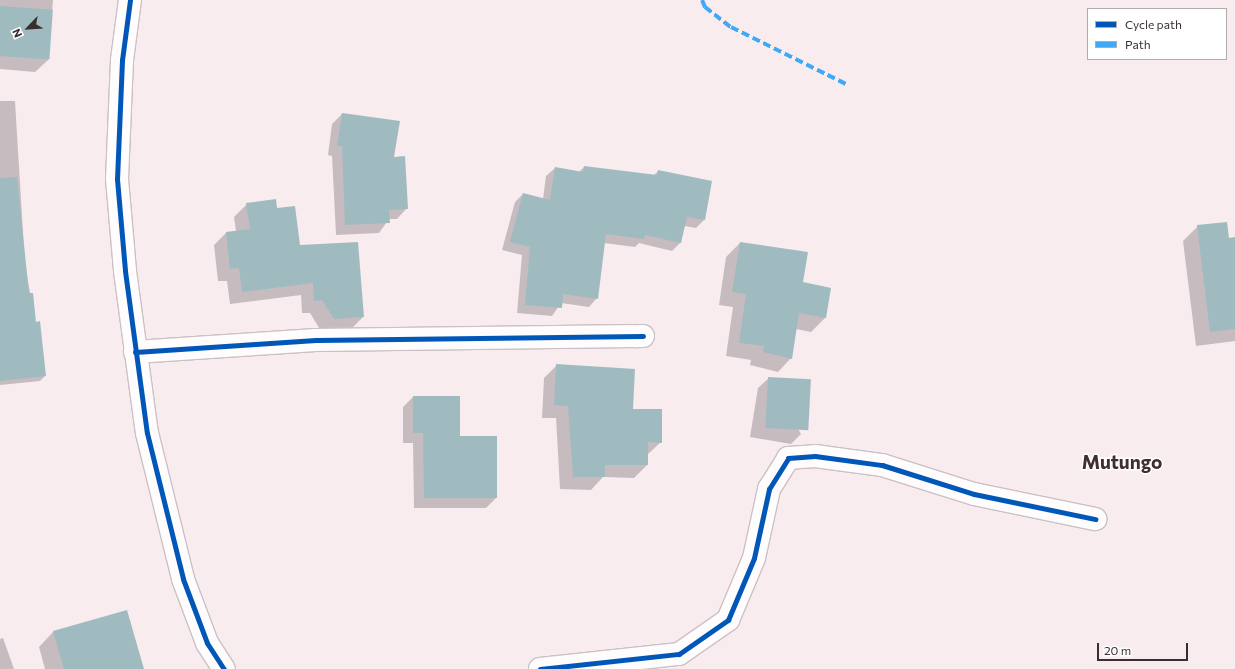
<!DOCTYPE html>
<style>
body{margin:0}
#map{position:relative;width:1235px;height:669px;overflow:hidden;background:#f8ecef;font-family:Commissioner,sans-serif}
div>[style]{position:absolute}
.shadow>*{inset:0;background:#0003}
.building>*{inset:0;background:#9fbbbf;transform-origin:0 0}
.roads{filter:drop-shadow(1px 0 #cbc1c4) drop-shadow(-1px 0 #cbc1c4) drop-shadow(0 1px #cbc1c4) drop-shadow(0 -1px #cbc1c4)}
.minor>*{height:22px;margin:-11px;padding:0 11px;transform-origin:11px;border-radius:11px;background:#fefcfd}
.quiet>*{height:4px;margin-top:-2px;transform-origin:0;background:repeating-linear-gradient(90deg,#3fa9f5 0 8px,transparent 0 12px)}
.cycleway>*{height:5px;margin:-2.5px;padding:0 2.5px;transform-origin:2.5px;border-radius:2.5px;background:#0057b8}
span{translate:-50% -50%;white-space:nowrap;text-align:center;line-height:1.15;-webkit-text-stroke:3px #fff;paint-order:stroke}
.district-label{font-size:19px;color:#412d32;font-weight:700}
.legend{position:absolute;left:1087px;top:8px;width:140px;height:52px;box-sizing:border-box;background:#fff;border:1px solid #b0acad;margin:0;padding:5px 7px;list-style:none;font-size:12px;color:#392f31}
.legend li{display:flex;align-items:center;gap:8px;height:20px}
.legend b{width:20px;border:1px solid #b0acad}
.north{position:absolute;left:8px;top:8px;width:40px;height:40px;-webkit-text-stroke:3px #fff;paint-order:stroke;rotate:245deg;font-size:11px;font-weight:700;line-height:16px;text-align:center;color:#392f31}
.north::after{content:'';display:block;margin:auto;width:14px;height:18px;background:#392f31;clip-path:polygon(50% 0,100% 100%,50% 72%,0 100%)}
.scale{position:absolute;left:1097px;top:643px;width:91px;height:18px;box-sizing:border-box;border:2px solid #392f31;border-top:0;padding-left:5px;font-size:12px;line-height:14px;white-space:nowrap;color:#392f31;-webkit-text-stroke:3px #fff;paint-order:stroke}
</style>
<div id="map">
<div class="shadow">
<div style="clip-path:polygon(0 0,53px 0,48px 60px,35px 72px,0 69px)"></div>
<div style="clip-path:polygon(0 101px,15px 101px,25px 265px,45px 376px,40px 381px,0 385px)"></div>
<div style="clip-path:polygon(342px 114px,407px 208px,397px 219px,389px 219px,379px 233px,336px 235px,332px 156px,328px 155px,332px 124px)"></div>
<div style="clip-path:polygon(584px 167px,653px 176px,658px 171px,711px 182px,704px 220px,696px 228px,684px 226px,680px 243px,672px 251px,639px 243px,635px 247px,604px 243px,597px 298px,589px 307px,561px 303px,552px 316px,517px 313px,522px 255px,502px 250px,515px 202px,523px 194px,543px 199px,546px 176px,555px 168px,579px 172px)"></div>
<div style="clip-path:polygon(247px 204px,276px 210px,299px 246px,363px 317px,350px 330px,321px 331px,310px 313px,302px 313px,301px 295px,230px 304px,227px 281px,218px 281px,214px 245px,226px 233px,236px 231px,234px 217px)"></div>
<div style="clip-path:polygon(1198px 226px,1228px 239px,1235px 238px,1235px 341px,1196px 346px,1183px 241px)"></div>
<div style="clip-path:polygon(740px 243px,802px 283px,830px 288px,825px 318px,811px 332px,796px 329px,791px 358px,778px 372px,750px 365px,751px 360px,726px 356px,733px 307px,719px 305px,726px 257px)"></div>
<div style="clip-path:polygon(557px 365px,632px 410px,661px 442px,647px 455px,647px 465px,634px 478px,603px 477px,591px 490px,560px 489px,556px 418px,542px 418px,544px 378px)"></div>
<div style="clip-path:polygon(769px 378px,801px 434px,791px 444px,750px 437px,758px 388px)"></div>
<div style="clip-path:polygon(413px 397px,459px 437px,496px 498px,486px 508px,414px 508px,413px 443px,403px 443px,403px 407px)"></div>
<div style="clip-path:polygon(126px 611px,143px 669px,45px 669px,39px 647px,53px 632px)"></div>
<div style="clip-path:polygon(3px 638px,14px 669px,0 669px,0 639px)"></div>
</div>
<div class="building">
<div style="left:0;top:6px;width:53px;height:50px;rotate:4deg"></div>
<div style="clip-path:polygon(342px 113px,400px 121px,394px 157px,405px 156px,408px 209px,389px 210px,390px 223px,345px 225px,342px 146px,337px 146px)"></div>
<div style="clip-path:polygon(584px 166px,657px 175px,658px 170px,712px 181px,705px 220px,687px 217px,681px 243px,645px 235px,644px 239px,606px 234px,598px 299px,563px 294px,562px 308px,525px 305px,530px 247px,510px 242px,523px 193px,550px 200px,555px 167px,583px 172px)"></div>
<div style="clip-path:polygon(17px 177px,29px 293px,33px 293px,36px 322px,40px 321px,46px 376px,0 381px,0 178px)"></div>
<div style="clip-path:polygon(276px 199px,277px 208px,295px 206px,300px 245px,358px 242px,364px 317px,334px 319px,322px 300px,314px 301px,313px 283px,242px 292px,239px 268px,230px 269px,226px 232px,250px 229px,246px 203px)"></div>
<div style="clip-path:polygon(1227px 222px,1229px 238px,1235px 237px,1235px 329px,1210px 332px,1197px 225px)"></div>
<div style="clip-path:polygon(740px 242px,808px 252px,803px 282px,831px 288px,826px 318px,799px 313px,792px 359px,763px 352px,764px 346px,739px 343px,746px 294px,732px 292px)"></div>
<div style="clip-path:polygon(556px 364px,635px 369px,633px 409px,662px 409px,662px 443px,648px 442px,648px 465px,605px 465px,605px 477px,573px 477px,568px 406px,554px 405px)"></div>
<div style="left:768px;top:377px;width:43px;height:51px;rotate:3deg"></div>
<div style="clip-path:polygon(413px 396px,460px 396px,460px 436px,497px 436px,497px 498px,424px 498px,423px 433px,413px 433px)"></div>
<div style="clip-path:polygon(127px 610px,144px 669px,64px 669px,53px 631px)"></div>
</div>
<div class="roads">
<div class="minor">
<div style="left:130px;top:0;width:61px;rotate:97.6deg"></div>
<div style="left:122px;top:60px;width:119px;rotate:92.4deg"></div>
<div style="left:117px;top:179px;width:92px;rotate:85deg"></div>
<div style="left:125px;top:271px;width:163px;rotate:82.3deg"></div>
<div style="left:147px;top:433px;width:150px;rotate:76.1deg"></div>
<div style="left:183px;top:579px;width:68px;rotate:69.4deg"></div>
<div style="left:207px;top:643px;width:31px;rotate:57deg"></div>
<div style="left:135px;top:352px;width:181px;rotate:-3.8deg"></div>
<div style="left:316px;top:340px;width:327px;rotate:-0.7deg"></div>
<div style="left:540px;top:669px;width:140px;rotate:-6.2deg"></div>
<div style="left:679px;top:654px;width:60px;rotate:-34.8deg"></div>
<div style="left:728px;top:620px;width:67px;rotate:-67.2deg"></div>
<div style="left:754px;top:558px;width:71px;rotate:-77.7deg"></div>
<div style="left:769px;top:489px;width:36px;rotate:-58deg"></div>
<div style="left:788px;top:458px;width:27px;rotate:-4deg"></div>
<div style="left:815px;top:456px;width:68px;rotate:7.7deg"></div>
<div style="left:882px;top:465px;width:96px;rotate:17.5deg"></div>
<div style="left:974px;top:494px;width:124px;rotate:11.7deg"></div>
</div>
</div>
<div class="quiet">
<div style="left:702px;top:0;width:8px;rotate:67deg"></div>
<div style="left:705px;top:7px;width:33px;rotate:38deg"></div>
<div style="left:731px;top:27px;width:128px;rotate:26.4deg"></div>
</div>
<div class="cycleway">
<div style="left:130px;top:0;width:61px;rotate:97.6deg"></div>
<div style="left:122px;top:60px;width:119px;rotate:92.4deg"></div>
<div style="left:117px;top:179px;width:92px;rotate:85deg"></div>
<div style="left:125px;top:271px;width:163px;rotate:82.3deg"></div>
<div style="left:147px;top:433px;width:150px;rotate:76.1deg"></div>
<div style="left:183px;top:579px;width:68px;rotate:69.4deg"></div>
<div style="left:207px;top:643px;width:31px;rotate:57deg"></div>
<div style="left:135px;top:352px;width:181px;rotate:-3.8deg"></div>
<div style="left:316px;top:340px;width:327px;rotate:-0.7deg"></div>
<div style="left:540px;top:669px;width:140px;rotate:-6.2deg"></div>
<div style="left:679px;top:654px;width:60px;rotate:-34.8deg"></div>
<div style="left:728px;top:620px;width:67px;rotate:-67.2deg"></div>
<div style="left:754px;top:558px;width:71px;rotate:-77.7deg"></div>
<div style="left:769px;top:489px;width:36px;rotate:-58deg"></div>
<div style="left:788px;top:458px;width:27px;rotate:-4deg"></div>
<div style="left:815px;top:456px;width:68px;rotate:7.7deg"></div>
<div style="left:882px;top:465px;width:96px;rotate:17.5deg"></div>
<div style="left:974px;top:494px;width:124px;rotate:11.7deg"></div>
</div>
<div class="district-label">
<span style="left:1122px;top:462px">Mutungo</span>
</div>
<ul class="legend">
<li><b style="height:5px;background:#0057b8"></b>Cycle path</li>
<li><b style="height:5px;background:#3fa9f5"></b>Path</li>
</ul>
<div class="north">N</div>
<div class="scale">20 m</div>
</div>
